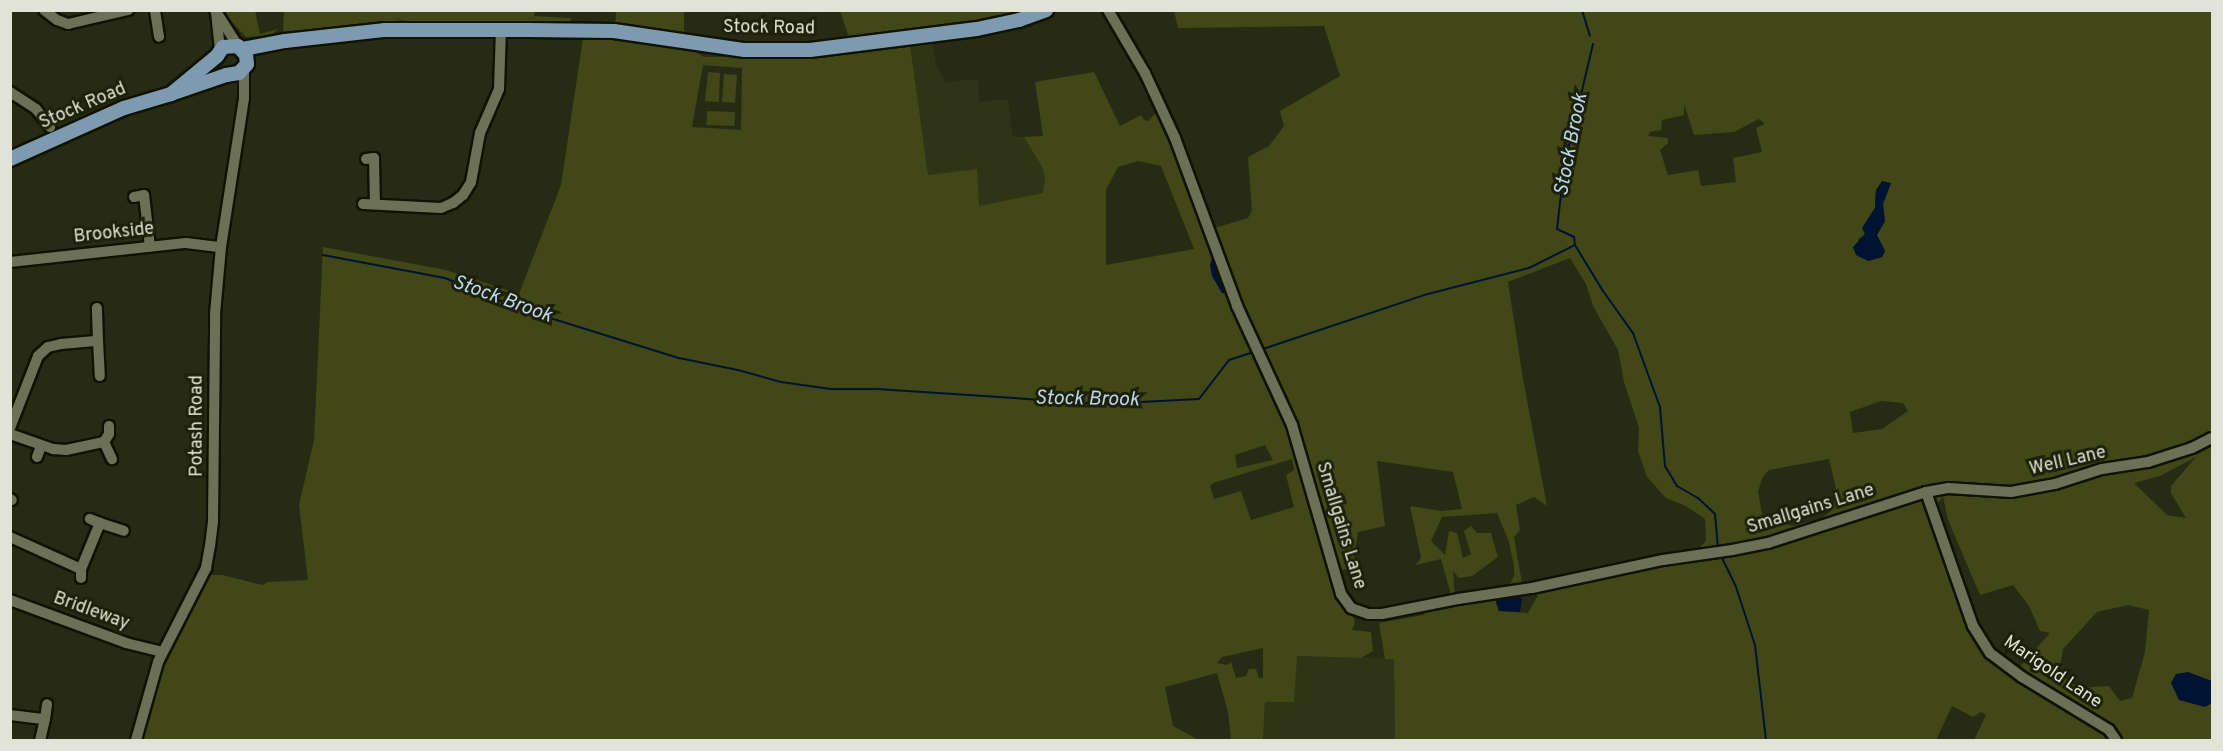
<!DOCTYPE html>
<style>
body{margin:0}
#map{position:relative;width:2223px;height:751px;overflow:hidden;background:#272b14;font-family:Overpass,sans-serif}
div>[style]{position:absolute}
.built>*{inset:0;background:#303416}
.green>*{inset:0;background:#414716;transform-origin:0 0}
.water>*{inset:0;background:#001332}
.stream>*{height:2px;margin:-1px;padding:0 1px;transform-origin:1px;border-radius:1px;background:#001332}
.roads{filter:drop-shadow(2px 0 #101301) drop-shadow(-2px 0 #101301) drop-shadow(0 2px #101301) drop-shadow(0 -2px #101301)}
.minor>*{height:10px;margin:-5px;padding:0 5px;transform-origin:5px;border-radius:5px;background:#6c7057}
.major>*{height:14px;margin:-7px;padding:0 7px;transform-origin:7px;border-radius:7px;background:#7d9ab0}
span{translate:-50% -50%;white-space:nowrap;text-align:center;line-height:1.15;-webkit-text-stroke:6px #1e210a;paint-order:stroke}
.street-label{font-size:18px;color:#e0e3d5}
.water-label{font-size:20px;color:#bdd5f1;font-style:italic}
.frame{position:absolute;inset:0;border:12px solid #e0e3d5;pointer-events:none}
</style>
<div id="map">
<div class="built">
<div style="clip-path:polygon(932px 42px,936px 65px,946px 82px,978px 79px,979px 102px,1008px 99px,1013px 137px,1024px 137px,1042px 167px,1045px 177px,1044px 193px,979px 206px,928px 176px,910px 44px)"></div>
<div style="clip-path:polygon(1296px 656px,1394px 658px,1395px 740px,1263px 740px,1265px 702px,1294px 701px)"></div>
</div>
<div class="green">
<div style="clip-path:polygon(535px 10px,534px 16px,571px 18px,569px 32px,407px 31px,404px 20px,284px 32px,283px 26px,284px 11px)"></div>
<div style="clip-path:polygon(221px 11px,255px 11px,260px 34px,278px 29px,272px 35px,246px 37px)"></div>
<div style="clip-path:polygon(evenodd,616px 11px,684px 11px,684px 41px,701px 44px,697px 53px,704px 57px,811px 57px,854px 45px,851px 44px,840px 11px,1027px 11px,910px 44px,928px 175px,977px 169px,979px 206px,1043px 193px,1045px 177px,1042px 167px,1024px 137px,1043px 136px,1035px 82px,1094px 72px,1120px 126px,1141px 115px,1144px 120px,1148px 121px,1161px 108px,1208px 230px,1248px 218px,1252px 210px,1248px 157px,1269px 146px,1284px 126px,1280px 111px,1340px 76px,1324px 26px,1178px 28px,1174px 11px,2212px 11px,2212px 740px,1974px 740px,1986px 715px,1981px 712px,1973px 717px,1952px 706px,1936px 740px,1395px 740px,1394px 659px,1385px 659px,1379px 623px,1423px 615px,1430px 608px,1498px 597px,1496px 602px,1499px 611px,1528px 613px,1537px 597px,1536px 588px,1581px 572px,1696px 551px,1706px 541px,1705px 519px,1686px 506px,1666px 498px,1647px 477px,1638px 451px,1639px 428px,1624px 382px,1618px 350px,1593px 306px,1586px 284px,1570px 258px,1508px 282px,1523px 379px,1547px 506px,1534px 497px,1516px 505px,1520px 530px,1514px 537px,1523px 589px,1503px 589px,1509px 586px,1514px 576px,1514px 566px,1509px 542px,1497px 513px,1442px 517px,1431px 541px,1445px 555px,1449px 531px,1457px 533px,1463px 558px,1471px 554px,1464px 531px,1471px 526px,1477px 533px,1491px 533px,1498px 557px,1472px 576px,1459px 578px,1453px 571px,1455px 595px,1451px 595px,1441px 559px,1416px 565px,1421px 558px,1410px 506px,1441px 511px,1462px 509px,1453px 472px,1377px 461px,1385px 526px,1358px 532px,1354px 556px,1357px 567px,1342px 570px,1342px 580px,1354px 603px,1363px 610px,1351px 609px,1355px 622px,1352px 630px,1371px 632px,1373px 651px,1361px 658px,1297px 656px,1294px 702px,1265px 702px,1263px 740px,1231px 740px,1228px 712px,1217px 673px,1165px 687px,1173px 726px,1199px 740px,138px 740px,154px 676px,202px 575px,222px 575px,262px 585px,268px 582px,308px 580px,299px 505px,314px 440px,323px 247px,446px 270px,519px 294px,561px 185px,583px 38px,602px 31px,615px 31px,616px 11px,703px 65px,742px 68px,741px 130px,692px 127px,703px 65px,616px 11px,1684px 104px,1694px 135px,1734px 132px,1759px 119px,1765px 124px,1756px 128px,1762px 152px,1733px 158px,1736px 182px,1701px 186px,1698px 170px,1668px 175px,1660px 150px,1668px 143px,1668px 138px,1648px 136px,1650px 132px,1661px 130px,1662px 120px,1684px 115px,1684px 104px,616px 11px,1138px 161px,1161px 166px,1194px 249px,1106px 265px,1106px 190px,1118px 167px,1138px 161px,616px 11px,1891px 183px,1883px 204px,1885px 221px,1877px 235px,1885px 251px,1882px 257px,1868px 261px,1858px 239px,1865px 234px,1867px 220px,1875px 208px,1875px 194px,1891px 183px,616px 11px,1881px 401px,1903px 403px,1908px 411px,1882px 429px,1853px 433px,1850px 412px,1881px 401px,616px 11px,1265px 445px,1273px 460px,1237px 468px,1235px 455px,1265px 445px,616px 11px,2196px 457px,2171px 486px,2171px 493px,2186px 518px,2167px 515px,2134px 483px,2160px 476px,2196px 457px,616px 11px,1292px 459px,1294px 470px,1286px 475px,1294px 507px,1251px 520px,1241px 491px,1214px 499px,1210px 486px,1213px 483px,1292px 459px,616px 11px,1829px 459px,1837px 493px,1830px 512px,1822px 518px,1793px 526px,1785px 524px,1777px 517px,1775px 524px,1768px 526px,1763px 519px,1758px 492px,1762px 478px,1769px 470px,1829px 459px,616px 11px,1943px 496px,1948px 520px,1980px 595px,2013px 585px,2029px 606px,2040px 631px,2050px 633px,2020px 667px,2001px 661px,1964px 602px,1933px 510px,1943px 496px,616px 11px,2128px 605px,2149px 610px,2145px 652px,2132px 698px,2120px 701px,2109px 686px,2078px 688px,2059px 673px,2063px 649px,2097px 612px,2128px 605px,616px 11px,1263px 648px,1263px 678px,1259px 678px,1256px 669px,1249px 669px,1246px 676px,1236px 678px,1231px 662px,1227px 665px,1217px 663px,1222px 657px,1263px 648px)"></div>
<div style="clip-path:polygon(708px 72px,720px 73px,719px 102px,705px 101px)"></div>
<div style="left:724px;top:74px;width:13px;height:28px;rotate:4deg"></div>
<div style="left:707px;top:111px;width:28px;height:14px;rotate:2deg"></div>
</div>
<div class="water">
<div style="clip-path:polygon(1882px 181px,1891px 183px,1883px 204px,1885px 221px,1877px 235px,1885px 251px,1882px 257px,1868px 261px,1856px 255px,1853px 247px,1865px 234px,1862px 228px,1875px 208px,1876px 190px)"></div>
<div style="clip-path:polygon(1213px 255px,1230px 294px,1222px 293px,1212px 276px,1210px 265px)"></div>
<div style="clip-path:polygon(1511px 594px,1522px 599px,1520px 612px,1499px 611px,1496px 602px,1498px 597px)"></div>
<div style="clip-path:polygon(2188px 672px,2212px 681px,2212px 703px,2205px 707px,2179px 700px,2171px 683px,2176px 674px)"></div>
</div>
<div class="stream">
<div style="left:1582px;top:10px;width:27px;rotate:73deg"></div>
<div style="left:1593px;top:44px;width:126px;rotate:103.3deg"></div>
<div style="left:1564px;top:167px;width:62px;rotate:96.4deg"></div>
<div style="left:1557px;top:229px;width:19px;rotate:25deg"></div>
<div style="left:1574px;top:237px;width:8px;rotate:83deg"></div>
<div style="left:1575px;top:245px;width:54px;rotate:58.7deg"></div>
<div style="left:1603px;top:291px;width:52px;rotate:54.5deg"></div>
<div style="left:1633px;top:333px;width:79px;rotate:70deg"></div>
<div style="left:1660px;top:407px;width:59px;rotate:85.2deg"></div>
<div style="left:1665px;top:466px;width:23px;rotate:59deg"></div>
<div style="left:1677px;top:486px;width:24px;rotate:30deg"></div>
<div style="left:1698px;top:498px;width:23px;rotate:43deg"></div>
<div style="left:1715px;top:514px;width:34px;rotate:85deg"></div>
<div style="left:323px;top:255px;width:124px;rotate:10.7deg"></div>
<div style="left:445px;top:278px;width:79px;rotate:22.3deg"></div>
<div style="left:518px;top:308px;width:169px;rotate:17.3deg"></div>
<div style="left:679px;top:358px;width:60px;rotate:11.5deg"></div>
<div style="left:738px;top:370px;width:45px;rotate:15.6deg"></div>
<div style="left:781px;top:382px;width:50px;rotate:8deg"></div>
<div style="left:831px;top:389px;width:46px"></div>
<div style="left:877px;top:389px;width:225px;rotate:3.8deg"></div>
<div style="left:1102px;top:404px;width:97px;rotate:-3deg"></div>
<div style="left:1199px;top:399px;width:49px;rotate:-52.4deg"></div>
<div style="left:1229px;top:360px;width:26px;rotate:-18deg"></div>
<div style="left:1260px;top:350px;width:173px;rotate:-18.5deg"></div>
<div style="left:1424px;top:295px;width:108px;rotate:-14.4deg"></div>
<div style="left:1529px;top:268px;width:51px;rotate:-26.6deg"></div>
<div style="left:1721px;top:556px;width:34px;rotate:64deg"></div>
<div style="left:1736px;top:587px;width:61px;rotate:71.9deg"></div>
<div style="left:1755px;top:645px;width:96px;rotate:83.4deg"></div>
</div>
<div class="roads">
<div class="minor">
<div style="left:44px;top:10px;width:16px;rotate:38deg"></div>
<div style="left:57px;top:20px;width:12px;rotate:20deg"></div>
<div style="left:68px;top:24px;width:62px;rotate:-13.1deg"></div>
<div style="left:215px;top:10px;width:43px;rotate:57.4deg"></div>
<div style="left:1108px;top:10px;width:73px;rotate:59.6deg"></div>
<div style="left:1145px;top:73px;width:72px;rotate:65.2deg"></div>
<div style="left:1175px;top:138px;width:179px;rotate:69.7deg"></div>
<div style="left:1237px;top:306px;width:131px;rotate:65.2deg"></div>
<div style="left:1292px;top:425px;width:176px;rotate:73.8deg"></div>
<div style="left:1341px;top:594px;width:17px;rotate:54deg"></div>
<div style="left:1351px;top:608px;width:18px;rotate:19deg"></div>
<div style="left:1368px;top:614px;width:14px"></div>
<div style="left:1382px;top:614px;width:77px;rotate:-11.2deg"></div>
<div style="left:1458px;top:599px;width:75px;rotate:-8.5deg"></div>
<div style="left:1532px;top:588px;width:134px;rotate:-12.1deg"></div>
<div style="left:1663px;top:560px;width:70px;rotate:-8.2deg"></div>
<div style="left:1732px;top:550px;width:37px;rotate:-11deg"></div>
<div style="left:1768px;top:543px;width:166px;rotate:-17.9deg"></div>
<div style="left:1926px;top:492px;width:22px;rotate:-10deg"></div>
<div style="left:1948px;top:488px;width:63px;rotate:3.6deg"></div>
<div style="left:2011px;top:492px;width:45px;rotate:-10.3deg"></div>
<div style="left:2055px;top:484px;width:49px;rotate:-17.7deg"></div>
<div style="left:2102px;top:469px;width:47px;rotate:-8.7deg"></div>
<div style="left:2148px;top:462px;width:46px;rotate:-17.7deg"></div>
<div style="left:2192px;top:448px;width:22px;rotate:-27deg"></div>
<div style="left:155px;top:11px;width:26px;rotate:81deg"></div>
<div style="left:216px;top:12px;width:39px;rotate:84deg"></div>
<div style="left:10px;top:92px;width:31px;rotate:33deg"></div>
<div style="left:36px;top:109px;width:23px;rotate:52deg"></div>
<div style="left:366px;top:159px;width:8px;rotate:-7deg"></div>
<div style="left:374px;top:158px;width:46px;rotate:88.8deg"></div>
<div style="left:134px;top:197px;width:10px;rotate:-11deg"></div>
<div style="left:144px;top:195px;width:52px;rotate:83.4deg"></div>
<div style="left:363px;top:204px;width:78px;rotate:2.9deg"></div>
<div style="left:441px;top:208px;width:13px;rotate:-23deg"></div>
<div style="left:453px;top:203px;width:13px;rotate:-39deg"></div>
<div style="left:463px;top:195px;width:15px;rotate:-58deg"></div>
<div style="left:471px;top:182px;width:50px;rotate:-79.6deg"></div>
<div style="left:480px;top:133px;width:48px;rotate:-66.6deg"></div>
<div style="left:499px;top:89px;width:59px;rotate:-88.1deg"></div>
<div style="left:10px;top:262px;width:177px;rotate:-6.2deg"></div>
<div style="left:186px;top:243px;width:35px;rotate:7deg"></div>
<div style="left:98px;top:341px;width:35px;rotate:87deg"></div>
<div style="left:10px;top:428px;width:77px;rotate:-68.7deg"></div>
<div style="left:38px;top:356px;width:13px;rotate:-42deg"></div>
<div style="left:48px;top:347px;width:13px;rotate:-13deg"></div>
<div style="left:61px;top:344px;width:37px;rotate:-5deg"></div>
<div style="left:98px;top:341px;width:33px;rotate:-92deg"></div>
<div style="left:10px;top:434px;width:46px;rotate:19.2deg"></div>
<div style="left:53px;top:449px;width:13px;rotate:4deg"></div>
<div style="left:66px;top:450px;width:39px;rotate:-12deg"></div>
<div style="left:104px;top:442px;width:19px;rotate:65deg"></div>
<div style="left:104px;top:442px;width:9px;rotate:-58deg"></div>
<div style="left:109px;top:434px;width:8px;rotate:-90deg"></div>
<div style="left:37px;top:457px;width:12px;rotate:-70deg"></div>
<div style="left:1926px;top:492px;width:142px;rotate:70.7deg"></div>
<div style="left:1973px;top:626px;width:32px;rotate:58deg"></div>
<div style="left:1990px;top:653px;width:40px;rotate:37deg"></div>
<div style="left:2022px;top:677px;width:102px;rotate:31.3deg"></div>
<div style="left:2109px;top:730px;width:12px;rotate:55deg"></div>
<div style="left:10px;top:499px;width:2px;rotate:27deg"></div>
<div style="left:100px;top:523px;width:25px;rotate:18deg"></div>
<div style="left:10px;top:537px;width:78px;rotate:24.3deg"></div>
<div style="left:81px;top:578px;width:9px;rotate:-90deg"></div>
<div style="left:81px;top:569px;width:50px;rotate:-67.6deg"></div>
<div style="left:100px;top:523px;width:11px;rotate:-158deg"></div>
<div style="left:10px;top:600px;width:124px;rotate:20.3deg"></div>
<div style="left:126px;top:643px;width:37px;rotate:14deg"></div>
<div style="left:10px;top:715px;width:35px;rotate:7deg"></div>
<div style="left:45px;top:719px;width:22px;rotate:103deg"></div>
<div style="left:45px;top:719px;width:15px;rotate:-82deg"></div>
<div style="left:136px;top:740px;width:81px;rotate:-74.2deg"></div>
<div style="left:158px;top:662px;width:106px;rotate:-62.9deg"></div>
<div style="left:206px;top:568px;width:22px;rotate:-80deg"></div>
<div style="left:210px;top:546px;width:24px;rotate:-83deg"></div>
<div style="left:213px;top:522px;width:208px;rotate:-89.4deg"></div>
<div style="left:215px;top:314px;width:67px;rotate:-84.9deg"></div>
<div style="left:221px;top:247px;width:151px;rotate:-81.2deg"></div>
<div style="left:244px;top:98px;width:29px;rotate:-90deg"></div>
</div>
<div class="major">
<div style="left:243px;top:49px;width:43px;rotate:-10.8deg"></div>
<div style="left:285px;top:41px;width:101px;rotate:-6.3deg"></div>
<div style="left:385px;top:30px;width:143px"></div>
<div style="left:528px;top:30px;width:86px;rotate:0.7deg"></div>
<div style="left:614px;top:31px;width:132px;rotate:8.3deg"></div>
<div style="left:745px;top:50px;width:65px"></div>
<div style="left:810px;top:50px;width:168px;rotate:-7.2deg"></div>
<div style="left:977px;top:29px;width:43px;rotate:-12.1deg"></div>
<div style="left:1019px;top:20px;width:29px;rotate:-20deg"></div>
<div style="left:10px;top:159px;width:125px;rotate:-24.1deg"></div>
<div style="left:124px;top:108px;width:49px;rotate:-16.6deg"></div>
<div style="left:171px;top:94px;width:58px;rotate:-19.1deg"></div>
<div style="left:226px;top:75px;width:13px;rotate:-9deg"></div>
<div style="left:239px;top:73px;width:12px;rotate:-48deg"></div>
<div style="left:247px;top:64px;width:9px;rotate:-96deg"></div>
<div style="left:246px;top:55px;width:12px;rotate:-132deg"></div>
<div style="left:238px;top:46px;width:15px;rotate:176deg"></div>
<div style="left:223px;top:47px;width:11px;rotate:124deg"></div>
<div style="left:217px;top:56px;width:60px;rotate:140.4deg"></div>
</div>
</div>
<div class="street-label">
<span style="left:769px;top:29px;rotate:1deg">Stock Road</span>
<span style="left:83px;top:107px;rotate:-23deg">Stock Road</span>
<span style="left:114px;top:234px;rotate:-6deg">Brookside</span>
<span style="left:198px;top:426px;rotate:-90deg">Potash Road</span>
<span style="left:2068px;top:462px;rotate:-13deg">Well Lane</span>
<span style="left:1811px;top:510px;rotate:-17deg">Smallgains Lane</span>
<span style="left:1340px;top:526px;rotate:73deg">Smallgains Lane</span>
<span style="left:91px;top:612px;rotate:20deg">Bridleway</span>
<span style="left:2052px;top:673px;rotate:34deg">Marigold Lane</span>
</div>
<div class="water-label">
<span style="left:1572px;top:145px;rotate:-79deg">Stock Brook</span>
<span style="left:502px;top:300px;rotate:20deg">Stock Brook</span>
<span style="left:1087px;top:400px;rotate:1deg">Stock Brook</span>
</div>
<div class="frame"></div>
</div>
